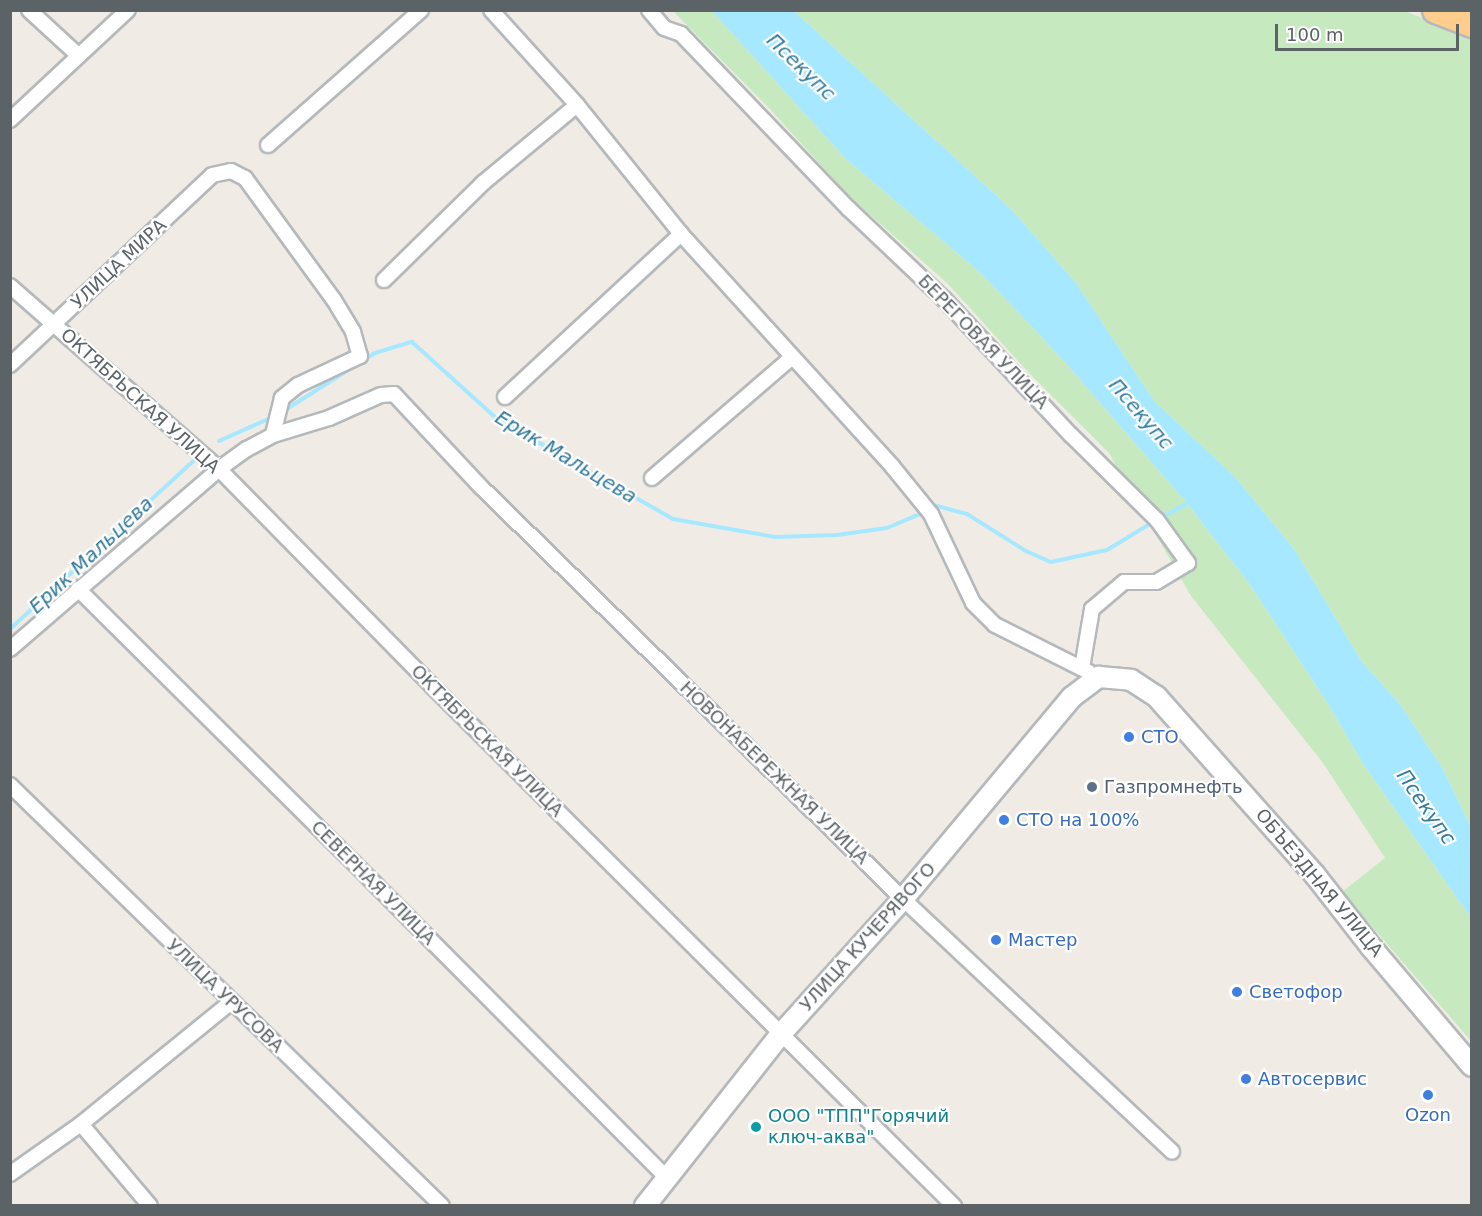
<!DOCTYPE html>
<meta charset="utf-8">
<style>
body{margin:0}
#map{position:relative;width:1482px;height:1216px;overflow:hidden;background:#f0ece5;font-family:"DejaVu Sans",sans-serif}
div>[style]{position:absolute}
.green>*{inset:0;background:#c7e9c0}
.water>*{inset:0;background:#a6e8ff}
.stream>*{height:4px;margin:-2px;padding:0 2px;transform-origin:2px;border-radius:2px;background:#a6e8ff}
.roads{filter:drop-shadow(2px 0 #b5b9bc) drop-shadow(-2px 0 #b5b9bc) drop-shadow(0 2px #b5b9bc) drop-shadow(0 -2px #b5b9bc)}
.street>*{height:14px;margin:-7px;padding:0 7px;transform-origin:7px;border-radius:7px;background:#fff}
.secondary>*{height:20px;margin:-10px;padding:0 10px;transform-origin:10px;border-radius:10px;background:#fff}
.highway>*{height:26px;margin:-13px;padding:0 13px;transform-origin:13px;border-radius:13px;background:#ffce8d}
.dots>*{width:16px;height:16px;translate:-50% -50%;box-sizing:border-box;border:3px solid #fff;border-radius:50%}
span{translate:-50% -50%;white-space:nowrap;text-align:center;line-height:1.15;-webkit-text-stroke:4.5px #fff;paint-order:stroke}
.street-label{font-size:18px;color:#5c6366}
.shop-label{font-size:18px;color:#366cbe}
.left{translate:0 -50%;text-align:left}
.service-label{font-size:18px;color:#4e5e75}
.culture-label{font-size:18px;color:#0d838f}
.water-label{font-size:20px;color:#337a9d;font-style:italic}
.frame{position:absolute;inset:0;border:12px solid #5c6366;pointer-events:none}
.scale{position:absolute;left:1275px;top:24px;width:184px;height:27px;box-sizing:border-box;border:3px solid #5c6366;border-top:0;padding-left:8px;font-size:18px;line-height:21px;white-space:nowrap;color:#5c6366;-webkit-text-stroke:4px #fff;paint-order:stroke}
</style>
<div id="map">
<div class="green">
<div style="clip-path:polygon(1402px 10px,1471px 37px,1471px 828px,1443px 769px,1399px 703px,1362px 662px,1294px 549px,1235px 477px,1154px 401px,1076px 283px,1011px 209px,794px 11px)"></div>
<div style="clip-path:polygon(673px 11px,712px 11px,846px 159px,983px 275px,1063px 360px,1187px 503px,1251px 586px,1330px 707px,1362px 762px,1471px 918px,1471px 1041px,1342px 892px,1385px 858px,1323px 763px,1191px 596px,1109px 453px,1028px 372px,948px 284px,849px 196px,768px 107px)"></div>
</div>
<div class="water">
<div style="clip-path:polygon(712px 11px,794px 11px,1011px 209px,1076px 283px,1154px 401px,1235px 477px,1294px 549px,1362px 662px,1399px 703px,1443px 769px,1471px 828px,1471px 918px,1362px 762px,1330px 707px,1251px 586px,1187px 503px,1063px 360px,983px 275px,846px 159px)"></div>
</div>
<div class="stream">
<div style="left:282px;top:412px;width:110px;rotate:-32.4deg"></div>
<div style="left:375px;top:353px;width:39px;rotate:-17deg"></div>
<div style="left:412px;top:342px;width:113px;rotate:42.1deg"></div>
<div style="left:496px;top:418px;width:204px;rotate:29.7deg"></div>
<div style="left:673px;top:519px;width:104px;rotate:10deg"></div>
<div style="left:775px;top:537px;width:62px;rotate:-1.8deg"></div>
<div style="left:837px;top:535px;width:50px;rotate:-8deg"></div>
<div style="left:887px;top:528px;width:36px;rotate:-23deg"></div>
<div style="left:219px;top:441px;width:59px;rotate:-24deg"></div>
<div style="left:937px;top:506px;width:31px;rotate:15deg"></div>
<div style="left:967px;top:514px;width:70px;rotate:32.1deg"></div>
<div style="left:1026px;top:551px;width:27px;rotate:24deg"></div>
<div style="left:1051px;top:562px;width:57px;rotate:-12.1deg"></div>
<div style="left:1107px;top:550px;width:54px;rotate:-31.3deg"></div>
<div style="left:1160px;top:518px;width:34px;rotate:-28deg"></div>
<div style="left:10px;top:629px;width:255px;rotate:-42.5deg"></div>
</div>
<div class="roads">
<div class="street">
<div style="left:29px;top:10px;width:67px;rotate:42.6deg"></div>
<div style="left:491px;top:10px;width:128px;rotate:47.8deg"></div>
<div style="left:577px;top:105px;width:166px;rotate:51.1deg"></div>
<div style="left:681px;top:234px;width:314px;rotate:47.7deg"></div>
<div style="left:892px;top:466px;width:62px;rotate:50.9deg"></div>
<div style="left:931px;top:514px;width:98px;rotate:64.7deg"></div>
<div style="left:973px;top:603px;width:31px;rotate:45deg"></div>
<div style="left:995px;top:625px;width:105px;rotate:26.6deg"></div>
<div style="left:649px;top:10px;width:23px;rotate:50deg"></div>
<div style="left:664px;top:28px;width:18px;rotate:19deg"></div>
<div style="left:681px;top:34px;width:243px;rotate:46.2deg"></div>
<div style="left:849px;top:209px;width:131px;rotate:43.5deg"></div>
<div style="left:944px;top:299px;width:186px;rotate:47deg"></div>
<div style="left:1071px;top:435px;width:121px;rotate:44.7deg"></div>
<div style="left:1157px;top:520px;width:53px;rotate:54.2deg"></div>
<div style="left:1188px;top:563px;width:37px;rotate:149deg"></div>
<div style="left:1156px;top:582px;width:32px;rotate:180deg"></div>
<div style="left:1124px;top:582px;width:42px;rotate:139.8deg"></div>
<div style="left:1092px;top:609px;width:60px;rotate:99.6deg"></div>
<div style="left:10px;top:120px;width:161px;rotate:-43deg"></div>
<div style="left:268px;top:145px;width:204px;rotate:-41.4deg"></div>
<div style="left:384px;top:280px;width:139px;rotate:-44.4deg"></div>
<div style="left:483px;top:183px;width:122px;rotate:-39.7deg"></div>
<div style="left:10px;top:286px;width:278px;rotate:41.2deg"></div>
<div style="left:219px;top:469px;width:304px;rotate:45.5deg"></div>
<div style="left:432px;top:686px;width:737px;rotate:44.89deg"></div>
<div style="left:10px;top:365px;width:277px;rotate:-43.2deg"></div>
<div style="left:212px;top:175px;width:19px;rotate:-12deg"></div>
<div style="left:231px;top:171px;width:16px;rotate:27deg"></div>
<div style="left:245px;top:178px;width:151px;rotate:53.9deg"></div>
<div style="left:334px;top:300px;width:37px;rotate:59deg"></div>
<div style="left:353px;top:332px;width:25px;rotate:74deg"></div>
<div style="left:360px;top:356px;width:68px;rotate:154.9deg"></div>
<div style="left:298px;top:385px;width:21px;rotate:141deg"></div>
<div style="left:282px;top:398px;width:38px;rotate:104deg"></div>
<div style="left:505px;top:397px;width:240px;rotate:-42.8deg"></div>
<div style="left:652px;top:478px;width:184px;rotate:-40.8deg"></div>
<div style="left:78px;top:589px;width:410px;rotate:44.8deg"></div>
<div style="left:369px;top:878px;width:423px;rotate:45.2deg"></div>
<div style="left:10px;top:649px;width:276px;rotate:-40.7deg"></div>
<div style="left:219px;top:469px;width:34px;rotate:-36deg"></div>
<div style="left:247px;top:449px;width:30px;rotate:-28deg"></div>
<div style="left:273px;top:435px;width:59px;rotate:-16.9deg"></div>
<div style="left:329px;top:418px;width:57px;rotate:-23.9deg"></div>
<div style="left:381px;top:395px;width:13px;rotate:-4deg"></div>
<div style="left:394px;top:394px;width:129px;rotate:46.9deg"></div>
<div style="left:482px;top:488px;width:588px;rotate:44.31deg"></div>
<div style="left:903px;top:899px;width:369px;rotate:43.2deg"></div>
<div style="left:10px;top:785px;width:603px;rotate:44.26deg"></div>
<div style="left:81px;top:1124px;width:107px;rotate:49.9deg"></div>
<div style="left:10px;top:1174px;width:87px;rotate:-35.2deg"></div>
<div style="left:81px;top:1124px;width:193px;rotate:-39.1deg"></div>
</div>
<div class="secondary">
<div style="left:645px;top:1206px;width:219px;rotate:-51.7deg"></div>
<div style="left:781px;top:1034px;width:182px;rotate:-47.9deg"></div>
<div style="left:903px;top:899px;width:263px;rotate:-50.1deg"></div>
<div style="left:1072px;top:697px;width:34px;rotate:-37deg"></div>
<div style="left:1099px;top:677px;width:32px;rotate:5deg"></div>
<div style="left:1131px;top:680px;width:30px;rotate:33deg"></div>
<div style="left:1156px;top:696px;width:239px;rotate:48.4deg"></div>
<div style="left:1315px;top:875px;width:91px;rotate:52.1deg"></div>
<div style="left:1371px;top:947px;width:156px;rotate:49.7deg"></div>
</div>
<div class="highway">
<div style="left:1436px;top:10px;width:39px;rotate:21deg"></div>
</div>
</div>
<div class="dots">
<div style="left:1129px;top:737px;background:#3f7fe0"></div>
<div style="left:1092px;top:787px;background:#5c6f8a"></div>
<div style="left:1004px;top:820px;background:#3f7fe0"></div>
<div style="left:996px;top:940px;background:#3f7fe0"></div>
<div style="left:1237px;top:992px;background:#3f7fe0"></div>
<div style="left:1246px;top:1079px;background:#3f7fe0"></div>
<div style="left:1428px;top:1095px;background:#3f7fe0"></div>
<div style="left:756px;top:1127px;background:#0f9aa8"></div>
</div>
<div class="street-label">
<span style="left:119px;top:264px;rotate:-43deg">УЛИЦА МИРА</span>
<span style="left:983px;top:342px;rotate:46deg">БЕРЕГОВАЯ УЛИЦА</span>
<span style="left:140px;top:401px;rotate:42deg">ОКТЯБРЬСКАЯ УЛИЦА</span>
<span style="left:487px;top:741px;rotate:45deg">ОКТЯБРЬСКАЯ УЛИЦА</span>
<span style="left:774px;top:773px;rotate:44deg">НОВОНАБЕРЕЖНАЯ УЛИЦА</span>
<span style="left:373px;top:883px;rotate:45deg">СЕВЕРНАЯ УЛИЦА</span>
<span style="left:1319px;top:883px;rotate:50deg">ОБЪЕЗДНАЯ УЛИЦА</span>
<span style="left:868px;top:937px;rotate:-48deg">УЛИЦА КУЧЕРЯВОГО</span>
<span style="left:225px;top:996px;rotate:44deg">УЛИЦА УРУСОВА</span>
</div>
<div class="shop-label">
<span class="left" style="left:1141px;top:737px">СТО</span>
<span class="left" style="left:1016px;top:820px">СТО на 100%</span>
<span class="left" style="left:1008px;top:940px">Мастер</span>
<span class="left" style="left:1249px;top:992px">Светофор</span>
<span class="left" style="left:1258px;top:1079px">Автосервис</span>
<span style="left:1428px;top:1115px">Ozon</span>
</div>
<div class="service-label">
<span class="left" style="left:1104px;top:787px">Газпромнефть</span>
</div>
<div class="culture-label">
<span class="left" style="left:768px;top:1127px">ООО "ТПП"Горячий<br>ключ-аква"</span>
</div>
<div class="water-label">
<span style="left:801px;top:67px;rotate:44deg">Псекупс</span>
<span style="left:1141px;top:414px;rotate:49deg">Псекупс</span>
<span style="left:566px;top:457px;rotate:31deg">Ерик Мальцева</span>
<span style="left:91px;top:555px;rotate:-43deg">Ерик Мальцева</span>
<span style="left:1426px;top:807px;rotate:55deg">Псекупс</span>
</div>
<div class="frame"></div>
<div class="scale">100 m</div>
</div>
